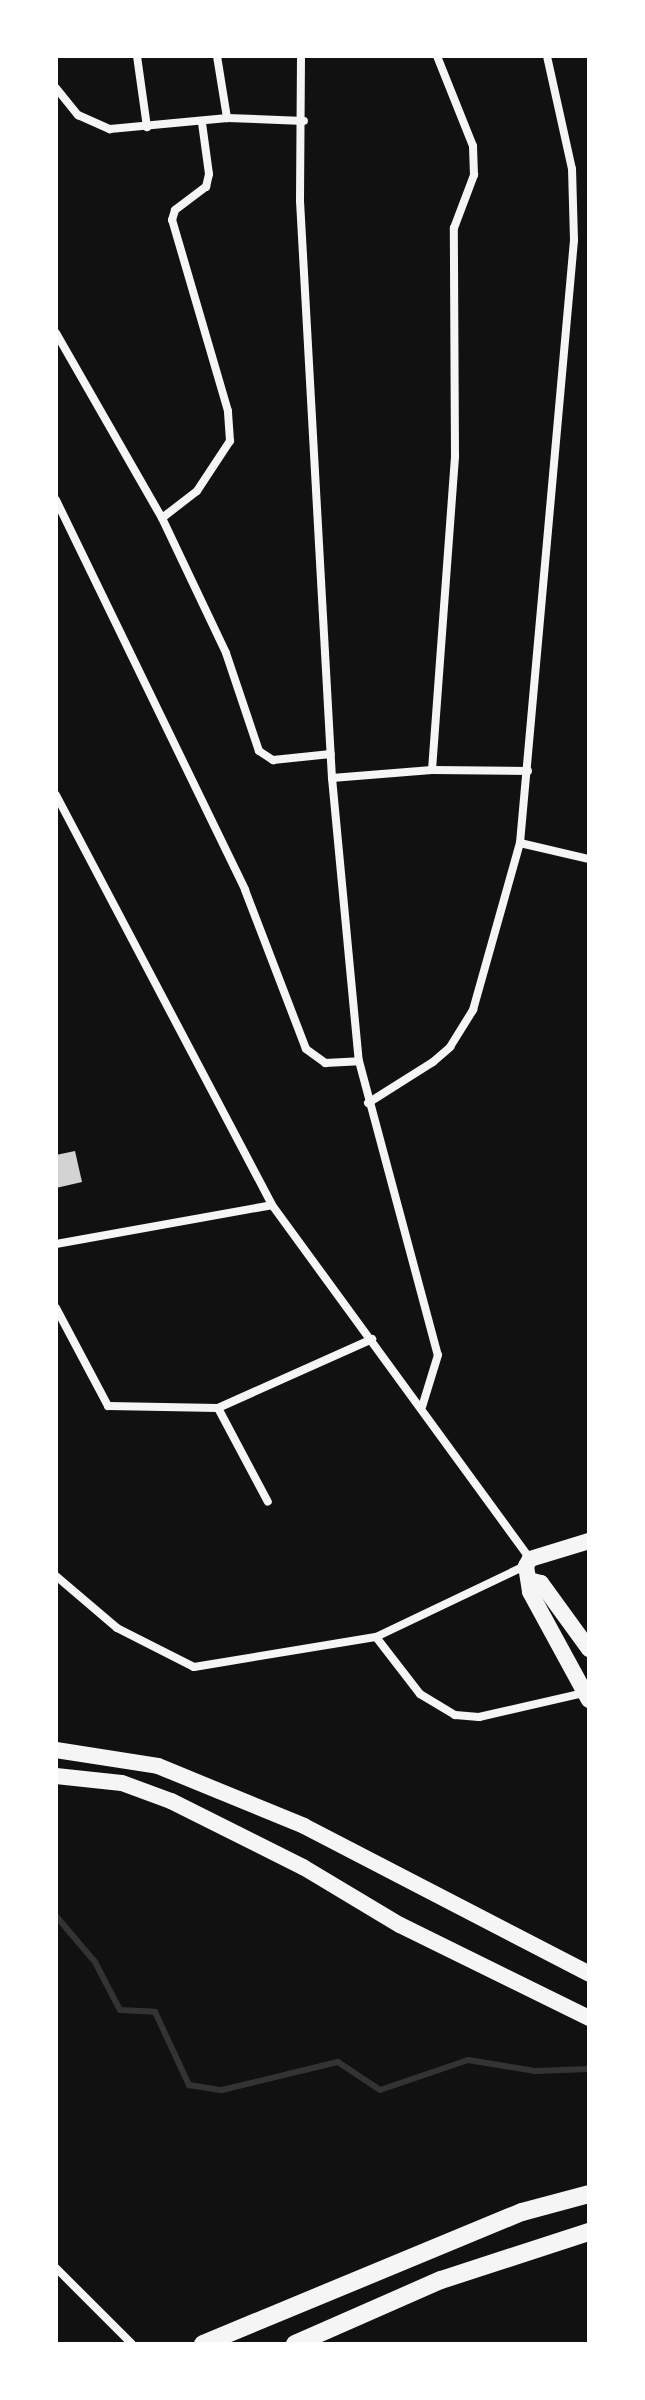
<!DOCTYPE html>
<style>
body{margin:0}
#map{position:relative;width:645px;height:2400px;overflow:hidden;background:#111;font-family:Lato,sans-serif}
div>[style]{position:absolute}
.stream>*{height:6px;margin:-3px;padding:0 3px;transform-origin:3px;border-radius:3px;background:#333}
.building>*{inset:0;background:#d3d3d3}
.minor>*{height:8px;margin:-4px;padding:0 4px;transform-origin:4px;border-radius:4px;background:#f5f5f5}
.secondary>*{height:16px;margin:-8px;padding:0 8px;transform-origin:8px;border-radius:8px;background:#f5f5f5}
.primary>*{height:18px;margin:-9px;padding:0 9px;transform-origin:9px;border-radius:9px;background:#f5f5f5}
span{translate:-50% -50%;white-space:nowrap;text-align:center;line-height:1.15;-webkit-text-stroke:8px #fff;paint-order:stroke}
.frame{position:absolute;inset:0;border:58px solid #fff;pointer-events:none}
</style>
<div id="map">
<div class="stream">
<div style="left:56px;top:1916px;width:60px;rotate:49.7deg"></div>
<div style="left:95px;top:1962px;width:54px;rotate:62.5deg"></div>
<div style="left:120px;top:2010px;width:35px;rotate:3deg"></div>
<div style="left:155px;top:2012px;width:81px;rotate:65deg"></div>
<div style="left:189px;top:2085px;width:33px;rotate:9deg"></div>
<div style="left:222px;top:2090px;width:119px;rotate:-13.6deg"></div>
<div style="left:338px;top:2062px;width:50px;rotate:33.7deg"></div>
<div style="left:380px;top:2090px;width:93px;rotate:-18.8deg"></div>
<div style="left:468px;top:2060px;width:68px;rotate:9.3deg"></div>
<div style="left:535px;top:2071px;width:54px;rotate:-2.1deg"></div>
</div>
<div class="building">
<div style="clip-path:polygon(75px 1151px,82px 1182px,56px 1188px,56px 1155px)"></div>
</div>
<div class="minor">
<div style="left:137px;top:56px;width:72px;rotate:82deg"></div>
<div style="left:217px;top:56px;width:63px;rotate:80.8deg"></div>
<div style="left:301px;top:56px;width:145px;rotate:90.4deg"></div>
<div style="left:300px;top:201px;width:578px;rotate:86.83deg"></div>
<div style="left:332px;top:778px;width:284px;rotate:84.6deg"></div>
<div style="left:359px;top:1061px;width:304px;rotate:75deg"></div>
<div style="left:438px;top:1355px;width:54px;rotate:107.1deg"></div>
<div style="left:56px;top:88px;width:35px;rotate:51deg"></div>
<div style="left:78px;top:115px;width:35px;rotate:24deg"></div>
<div style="left:110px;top:129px;width:118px;rotate:-5.4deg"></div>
<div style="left:227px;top:118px;width:77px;rotate:2.2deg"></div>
<div style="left:56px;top:333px;width:213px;rotate:60.2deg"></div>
<div style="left:162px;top:518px;width:149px;rotate:64.6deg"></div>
<div style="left:226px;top:653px;width:103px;rotate:71.4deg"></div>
<div style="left:259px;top:751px;width:17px;rotate:33deg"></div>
<div style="left:273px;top:760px;width:58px;rotate:-5.9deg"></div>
<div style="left:56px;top:500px;width:433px;rotate:64.1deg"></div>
<div style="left:245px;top:890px;width:170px;rotate:69deg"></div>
<div style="left:306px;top:1049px;width:24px;rotate:36deg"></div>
<div style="left:325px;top:1063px;width:34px;rotate:-3deg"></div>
<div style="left:162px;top:518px;width:44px;rotate:-37.6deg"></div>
<div style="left:197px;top:491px;width:60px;rotate:-56.6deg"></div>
<div style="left:230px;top:441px;width:30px;rotate:-94deg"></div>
<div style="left:228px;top:411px;width:199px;rotate:-106.3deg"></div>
<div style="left:172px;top:220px;width:10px;rotate:-73deg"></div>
<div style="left:175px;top:210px;width:39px;rotate:-37deg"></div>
<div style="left:206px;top:187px;width:13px;rotate:-77deg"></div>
<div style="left:209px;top:174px;width:51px;rotate:-97.8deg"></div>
<div style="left:432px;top:770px;width:315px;rotate:-85.8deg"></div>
<div style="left:455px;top:456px;width:228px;rotate:-90.3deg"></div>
<div style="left:454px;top:228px;width:57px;rotate:-69.3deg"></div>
<div style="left:474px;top:175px;width:29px;rotate:-92deg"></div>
<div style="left:473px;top:146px;width:97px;rotate:-111.8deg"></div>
<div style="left:332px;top:778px;width:100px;rotate:-4.6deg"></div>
<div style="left:432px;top:770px;width:96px;rotate:0.6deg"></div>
<div style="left:56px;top:795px;width:463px;rotate:62.2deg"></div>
<div style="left:272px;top:1205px;width:438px;rotate:53.9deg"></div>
<div style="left:520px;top:843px;width:71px;rotate:13.1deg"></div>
<div style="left:368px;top:1103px;width:77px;rotate:-32.2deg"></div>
<div style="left:433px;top:1062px;width:23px;rotate:-41deg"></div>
<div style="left:450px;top:1047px;width:44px;rotate:-58.1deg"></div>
<div style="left:473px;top:1010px;width:173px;rotate:-74.3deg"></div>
<div style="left:520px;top:843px;width:605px;rotate:-84.88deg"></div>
<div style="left:574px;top:240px;width:71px;rotate:-91.6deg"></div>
<div style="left:572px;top:169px;width:116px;rotate:-102.5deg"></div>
<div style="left:56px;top:1244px;width:219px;rotate:-10.2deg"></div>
<div style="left:56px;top:1308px;width:111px;rotate:62deg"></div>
<div style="left:108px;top:1406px;width:110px;rotate:1deg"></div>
<div style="left:218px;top:1408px;width:106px;rotate:62deg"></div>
<div style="left:218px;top:1408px;width:169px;rotate:-24.1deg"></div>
<div style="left:56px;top:1576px;width:80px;rotate:40.4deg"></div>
<div style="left:117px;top:1628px;width:86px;rotate:26.9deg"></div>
<div style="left:194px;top:1667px;width:184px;rotate:-9.4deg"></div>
<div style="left:376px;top:1637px;width:165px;rotate:-25.5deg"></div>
<div style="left:376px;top:1637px;width:72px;rotate:52.3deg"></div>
<div style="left:420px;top:1694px;width:41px;rotate:31deg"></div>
<div style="left:455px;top:1715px;width:24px;rotate:5deg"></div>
<div style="left:479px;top:1717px;width:108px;rotate:-12.9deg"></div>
<div style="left:56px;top:2268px;width:107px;rotate:45deg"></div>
</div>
<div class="secondary">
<div style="left:589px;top:1541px;width:62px;rotate:163deg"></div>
<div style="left:530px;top:1559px;width:8px;rotate:120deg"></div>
<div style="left:526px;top:1566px;width:26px;rotate:81deg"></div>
<div style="left:530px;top:1592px;width:123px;rotate:61.4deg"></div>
<div style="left:529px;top:1580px;width:12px;rotate:14deg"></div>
<div style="left:541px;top:1583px;width:82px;rotate:54deg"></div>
<div style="left:56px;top:1750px;width:103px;rotate:8.9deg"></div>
<div style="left:158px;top:1766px;width:158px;rotate:22.3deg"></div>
<div style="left:304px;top:1826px;width:321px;rotate:27.4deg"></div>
<div style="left:56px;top:1776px;width:66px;rotate:6.1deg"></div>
<div style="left:122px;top:1783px;width:52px;rotate:20.2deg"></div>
<div style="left:171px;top:1801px;width:148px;rotate:26.6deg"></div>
<div style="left:303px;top:1867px;width:113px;rotate:30.9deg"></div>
<div style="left:400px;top:1925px;width:211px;rotate:26.2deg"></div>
</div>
<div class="primary">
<div style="left:203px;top:2344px;width:345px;rotate:-22.5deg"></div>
<div style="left:522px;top:2212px;width:69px;rotate:-15deg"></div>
<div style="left:295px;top:2344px;width:159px;rotate:-23.7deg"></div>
<div style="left:441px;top:2280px;width:156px;rotate:-18deg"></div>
</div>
<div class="frame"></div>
</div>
